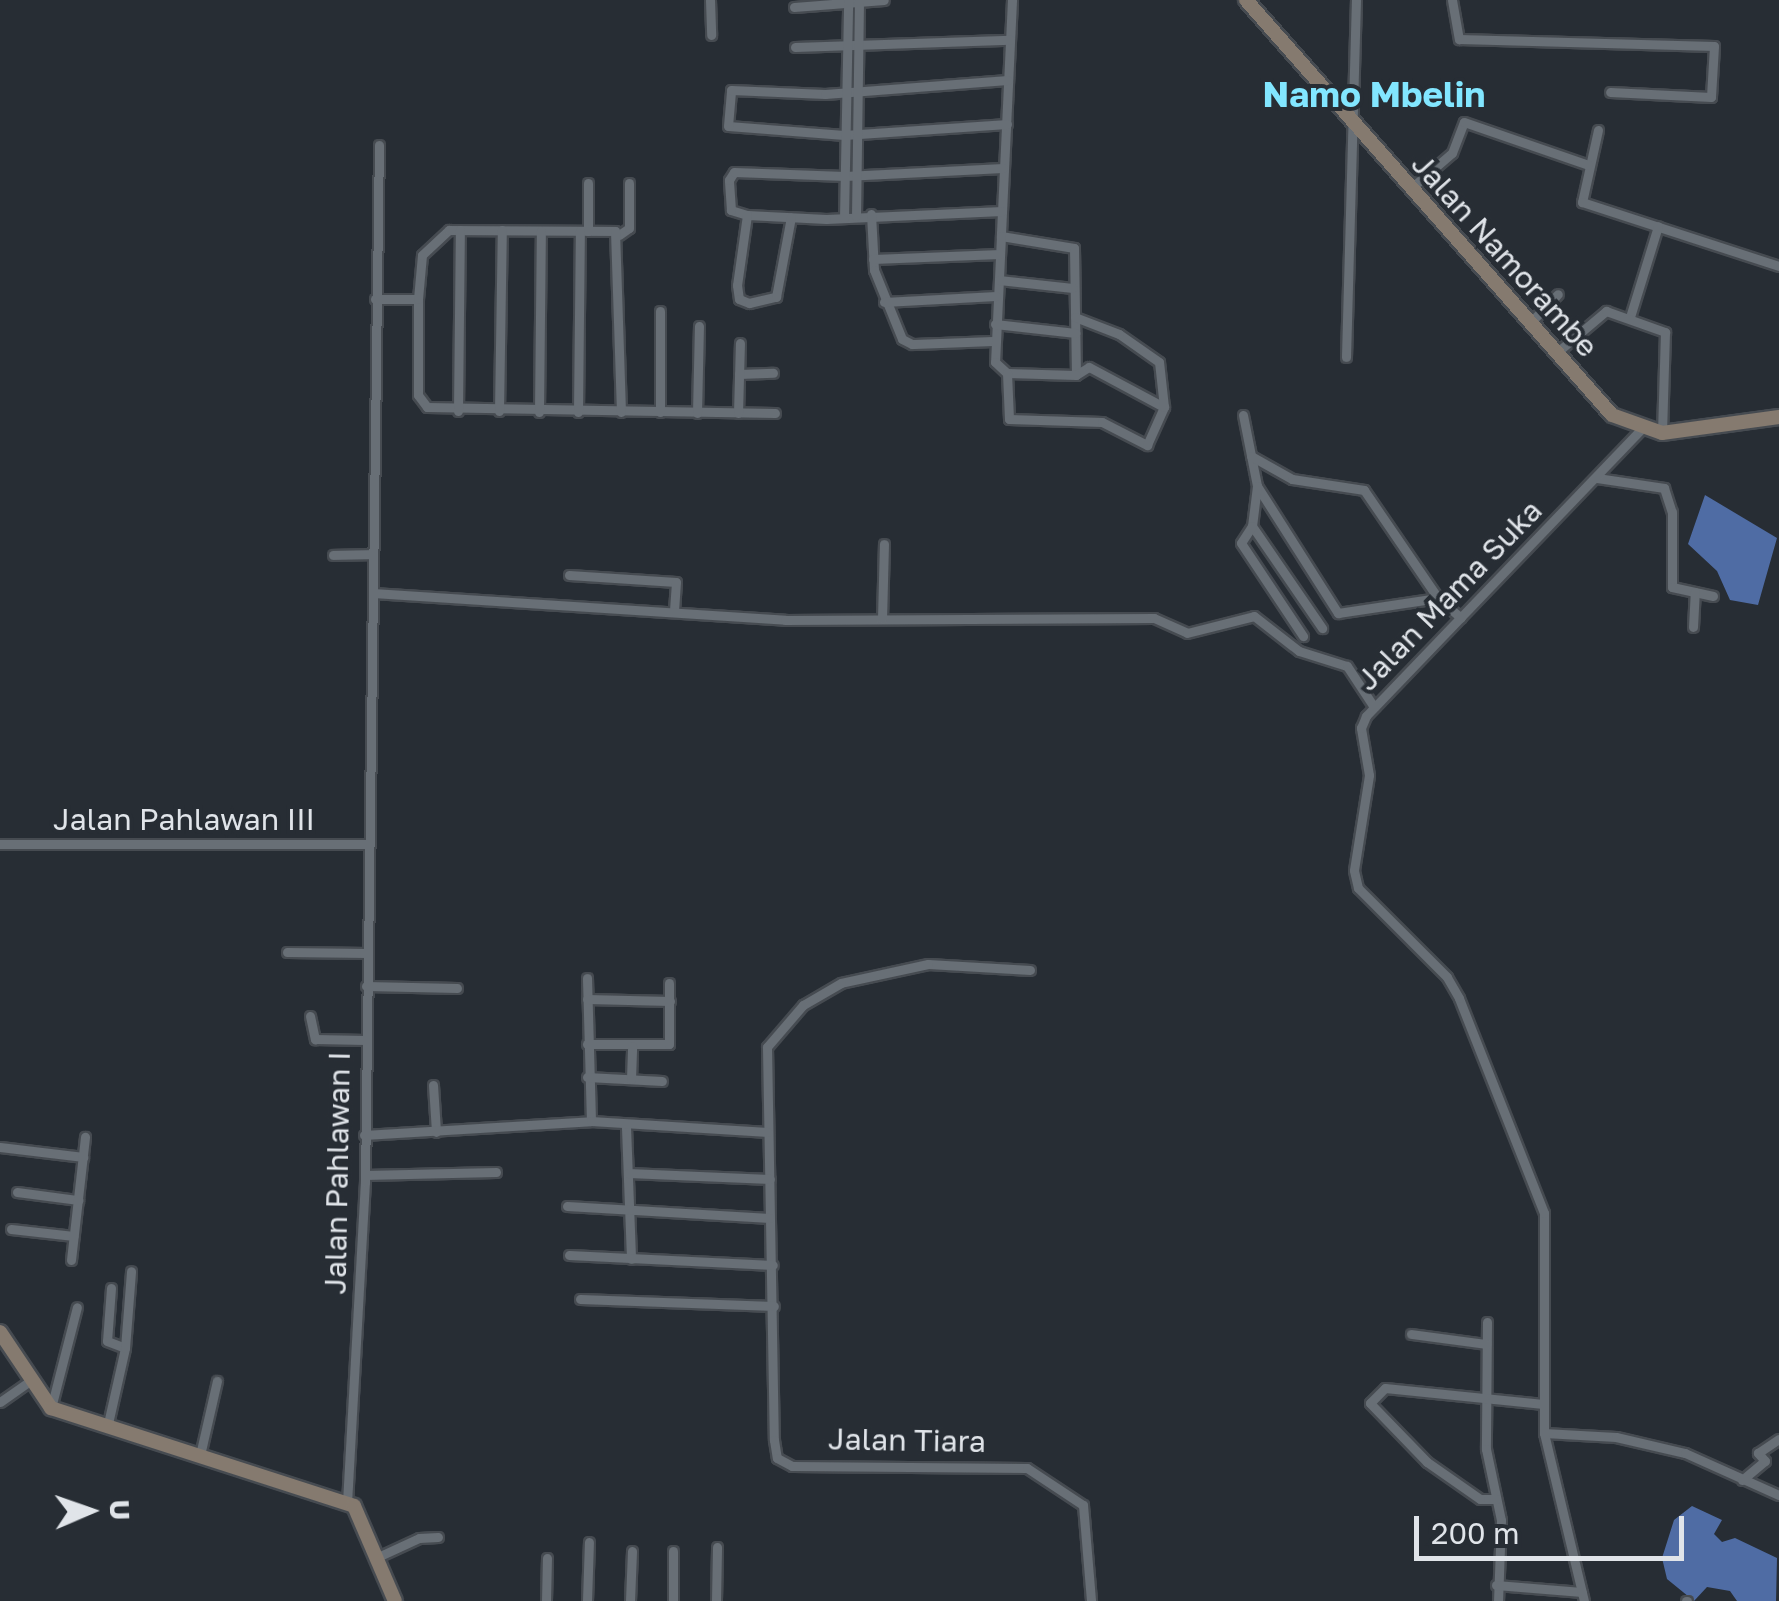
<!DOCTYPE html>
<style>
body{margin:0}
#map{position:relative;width:1779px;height:1601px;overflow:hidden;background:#272d34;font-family:"Golos Text",sans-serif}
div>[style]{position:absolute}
.water>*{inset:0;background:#4f6ca4}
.roads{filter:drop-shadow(2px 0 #464b51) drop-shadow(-2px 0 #464b51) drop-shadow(0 2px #464b51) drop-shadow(0 -2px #464b51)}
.street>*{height:9px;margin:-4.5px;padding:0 4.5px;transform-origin:4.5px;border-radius:4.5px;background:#686f76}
.secondary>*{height:14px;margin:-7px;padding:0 7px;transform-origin:7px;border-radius:7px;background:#857a6f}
span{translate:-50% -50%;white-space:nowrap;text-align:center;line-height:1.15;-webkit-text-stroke:8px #272d34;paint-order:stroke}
.street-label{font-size:30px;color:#e0e4e9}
.quarter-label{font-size:35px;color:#82e6ff;font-weight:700}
.north{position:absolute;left:40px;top:1461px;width:100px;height:100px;-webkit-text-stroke:8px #272d34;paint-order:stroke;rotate:88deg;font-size:28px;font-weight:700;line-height:40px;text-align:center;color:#e0e4e9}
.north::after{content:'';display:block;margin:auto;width:35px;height:45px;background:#e0e4e9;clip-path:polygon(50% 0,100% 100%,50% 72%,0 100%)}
.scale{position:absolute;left:1414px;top:1516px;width:270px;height:45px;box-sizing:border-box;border:5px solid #e0e4e9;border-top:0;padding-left:12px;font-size:30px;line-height:35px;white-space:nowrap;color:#e0e4e9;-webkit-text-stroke:8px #272d34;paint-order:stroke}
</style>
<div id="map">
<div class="water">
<div style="clip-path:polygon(1705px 495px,1777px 538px,1758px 605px,1730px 600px,1717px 571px,1688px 544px)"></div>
<div style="clip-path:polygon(1692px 1506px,1722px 1520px,1714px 1534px,1722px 1542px,1735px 1538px,1777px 1558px,1776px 1601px,1737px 1601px,1730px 1591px,1707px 1587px,1694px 1601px,1667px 1579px,1662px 1558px,1674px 1520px)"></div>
</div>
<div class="roads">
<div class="street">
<div style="left:710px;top:0;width:35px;rotate:88deg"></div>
<div style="left:1012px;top:0;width:236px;rotate:92.7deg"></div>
<div style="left:1001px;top:236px;width:74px;rotate:9.3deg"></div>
<div style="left:1074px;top:248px;width:127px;rotate:89.1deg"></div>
<div style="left:1076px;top:375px;width:15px;rotate:-32deg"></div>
<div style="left:1089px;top:367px;width:85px;rotate:28.1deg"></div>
<div style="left:1452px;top:0;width:40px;rotate:80deg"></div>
<div style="left:1459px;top:39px;width:255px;rotate:1.6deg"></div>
<div style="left:1714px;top:46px;width:51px;rotate:93.4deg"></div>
<div style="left:1711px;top:97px;width:101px;rotate:-177.2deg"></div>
<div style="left:794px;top:7px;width:90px;rotate:-4.4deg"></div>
<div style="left:795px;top:47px;width:215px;rotate:-1.9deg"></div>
<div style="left:1007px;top:124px;width:163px;rotate:176.1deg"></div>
<div style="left:844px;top:135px;width:116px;rotate:-175.6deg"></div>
<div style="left:728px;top:126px;width:36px;rotate:-85deg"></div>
<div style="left:731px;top:90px;width:94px;rotate:2.4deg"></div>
<div style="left:825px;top:94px;width:183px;rotate:-4.4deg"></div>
<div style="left:1598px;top:130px;width:74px;rotate:102.5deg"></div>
<div style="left:1582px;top:202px;width:207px;rotate:18deg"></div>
<div style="left:588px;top:183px;width:48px;rotate:90deg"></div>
<div style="left:1410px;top:189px;width:55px;rotate:-40.6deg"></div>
<div style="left:1452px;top:153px;width:33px;rotate:-69deg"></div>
<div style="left:1464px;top:122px;width:131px;rotate:19.1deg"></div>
<div style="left:1002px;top:211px;width:176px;rotate:177.4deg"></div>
<div style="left:826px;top:219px;width:79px;rotate:-177.1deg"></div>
<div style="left:747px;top:215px;width:17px;rotate:-163deg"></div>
<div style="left:731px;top:210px;width:30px;rotate:-94deg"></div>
<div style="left:729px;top:180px;width:9px;rotate:-58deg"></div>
<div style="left:734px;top:172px;width:111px;rotate:2.1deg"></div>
<div style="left:845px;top:176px;width:158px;rotate:-2.9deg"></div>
<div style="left:871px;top:214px;width:56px;rotate:86.9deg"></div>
<div style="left:874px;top:270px;width:74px;rotate:67.9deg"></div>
<div style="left:902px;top:339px;width:11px;rotate:27deg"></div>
<div style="left:912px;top:344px;width:83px;rotate:-2.1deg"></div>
<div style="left:747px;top:215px;width:71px;rotate:98.1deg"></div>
<div style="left:737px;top:285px;width:14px;rotate:82deg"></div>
<div style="left:739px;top:299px;width:11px;rotate:22deg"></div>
<div style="left:749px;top:303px;width:28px;rotate:-13deg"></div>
<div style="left:776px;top:297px;width:81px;rotate:-79.4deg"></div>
<div style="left:856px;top:216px;width:216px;rotate:-89.2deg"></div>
<div style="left:844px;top:218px;width:218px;rotate:-88.9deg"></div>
<div style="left:619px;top:235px;width:12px;rotate:-35deg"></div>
<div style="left:629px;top:228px;width:45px;rotate:-90deg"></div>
<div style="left:1001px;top:236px;width:126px;rotate:92.7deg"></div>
<div style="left:995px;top:362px;width:16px;rotate:43deg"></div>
<div style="left:1007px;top:373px;width:69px;rotate:1.7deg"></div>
<div style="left:873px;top:259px;width:127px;rotate:-2.3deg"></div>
<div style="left:999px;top:280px;width:74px;rotate:6.2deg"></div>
<div style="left:375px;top:299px;width:43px"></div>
<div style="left:418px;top:299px;width:96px;rotate:90deg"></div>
<div style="left:418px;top:395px;width:15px;rotate:53deg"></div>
<div style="left:427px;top:407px;width:348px;rotate:1deg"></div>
<div style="left:418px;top:299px;width:44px;rotate:-84.8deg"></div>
<div style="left:422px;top:255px;width:37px;rotate:-43deg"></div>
<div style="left:449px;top:230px;width:166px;rotate:0.3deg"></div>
<div style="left:615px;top:231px;width:181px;rotate:88.1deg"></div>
<div style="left:884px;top:302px;width:112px;rotate:-3.1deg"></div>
<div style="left:1630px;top:317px;width:95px;rotate:-72.9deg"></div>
<div style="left:1530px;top:323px;width:40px;rotate:-46deg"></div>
<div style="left:995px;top:324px;width:81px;rotate:6.4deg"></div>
<div style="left:1555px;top:354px;width:67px;rotate:-40.1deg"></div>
<div style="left:1606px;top:311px;width:63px;rotate:19.6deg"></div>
<div style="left:1665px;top:332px;width:101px;rotate:91.7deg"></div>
<div style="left:1346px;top:357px;width:357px;rotate:-88.4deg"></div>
<div style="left:1007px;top:373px;width:46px;rotate:87.5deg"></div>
<div style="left:1009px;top:419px;width:93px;rotate:1.8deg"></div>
<div style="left:1102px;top:422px;width:51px;rotate:27.1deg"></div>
<div style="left:1147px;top:445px;width:42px;rotate:-65.9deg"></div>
<div style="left:1164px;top:407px;width:45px;rotate:-96.3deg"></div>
<div style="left:1159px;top:362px;width:49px;rotate:-145deg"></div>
<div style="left:1119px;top:334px;width:47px;rotate:-158.9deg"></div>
<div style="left:739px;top:374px;width:34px;rotate:-2deg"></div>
<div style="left:458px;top:411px;width:181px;rotate:-89.4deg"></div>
<div style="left:499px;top:411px;width:181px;rotate:-89.1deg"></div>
<div style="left:539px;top:412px;width:181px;rotate:-89.4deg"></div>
<div style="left:578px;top:412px;width:181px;rotate:-89.4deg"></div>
<div style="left:660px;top:412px;width:101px;rotate:-90deg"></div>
<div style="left:697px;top:413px;width:87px;rotate:-88.7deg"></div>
<div style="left:738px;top:413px;width:70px;rotate:-88.4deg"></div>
<div style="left:1243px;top:415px;width:72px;rotate:78.8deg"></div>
<div style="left:1257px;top:486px;width:151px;rotate:57.5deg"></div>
<div style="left:1338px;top:613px;width:101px;rotate:-8.5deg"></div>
<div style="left:1438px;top:598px;width:30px;rotate:41deg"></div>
<div style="left:1251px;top:456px;width:47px;rotate:29.3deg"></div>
<div style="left:1292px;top:479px;width:73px;rotate:8.7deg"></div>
<div style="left:1364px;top:490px;width:131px;rotate:55.6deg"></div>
<div style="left:1597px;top:478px;width:68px;rotate:8.5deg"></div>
<div style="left:1664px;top:488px;width:25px;rotate:72deg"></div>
<div style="left:1672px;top:512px;width:75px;rotate:90deg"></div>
<div style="left:1672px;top:587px;width:42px;rotate:12.4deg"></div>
<div style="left:1257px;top:486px;width:40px;rotate:97.1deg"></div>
<div style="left:1252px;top:526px;width:124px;rotate:55.5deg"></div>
<div style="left:1252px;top:526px;width:20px;rotate:123deg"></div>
<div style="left:1241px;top:543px;width:112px;rotate:56.3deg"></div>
<div style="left:333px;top:555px;width:40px;rotate:-1.4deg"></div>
<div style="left:569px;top:575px;width:107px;rotate:3.7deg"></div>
<div style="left:676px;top:582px;width:29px;rotate:94deg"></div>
<div style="left:373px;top:593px;width:413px;rotate:3.7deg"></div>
<div style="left:785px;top:620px;width:369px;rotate:-0.3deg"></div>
<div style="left:1154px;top:618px;width:36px;rotate:24deg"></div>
<div style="left:1187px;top:633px;width:69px;rotate:-14.2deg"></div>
<div style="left:1254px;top:616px;width:57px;rotate:37.9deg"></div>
<div style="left:1299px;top:651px;width:50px;rotate:17.4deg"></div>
<div style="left:1347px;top:666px;width:49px;rotate:56.6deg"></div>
<div style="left:882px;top:619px;width:75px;rotate:-88.5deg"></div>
<div style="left:1693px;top:627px;width:35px;rotate:-87deg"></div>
<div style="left:0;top:844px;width:368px"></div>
<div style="left:287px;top:952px;width:80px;rotate:0.7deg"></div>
<div style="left:1030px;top:970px;width:102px;rotate:-176.6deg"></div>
<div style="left:928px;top:964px;width:89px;rotate:167.7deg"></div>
<div style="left:841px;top:983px;width:44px;rotate:149.9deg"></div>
<div style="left:803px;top:1005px;width:55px;rotate:130.6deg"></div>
<div style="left:767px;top:1047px;width:393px;rotate:89deg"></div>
<div style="left:774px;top:1440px;width:18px;rotate:81deg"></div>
<div style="left:777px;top:1458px;width:17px;rotate:28deg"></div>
<div style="left:792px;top:1466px;width:235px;rotate:0.5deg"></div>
<div style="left:1027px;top:1468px;width:67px;rotate:33.5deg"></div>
<div style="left:1083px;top:1505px;width:96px;rotate:85.2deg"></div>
<div style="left:587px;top:978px;width:143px;rotate:88.4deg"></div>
<div style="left:366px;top:986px;width:91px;rotate:1.3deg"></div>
<div style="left:587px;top:999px;width:83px;rotate:1.4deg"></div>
<div style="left:310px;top:1016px;width:24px;rotate:78deg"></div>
<div style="left:315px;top:1039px;width:50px;rotate:1.1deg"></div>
<div style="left:587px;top:1044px;width:82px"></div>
<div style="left:669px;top:1044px;width:61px;rotate:-90deg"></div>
<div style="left:587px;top:1077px;width:75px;rotate:3.1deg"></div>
<div style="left:631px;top:1079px;width:33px;rotate:-88deg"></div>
<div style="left:433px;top:1085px;width:47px;rotate:86.3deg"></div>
<div style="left:626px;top:1127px;width:132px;rotate:87.8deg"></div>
<div style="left:364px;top:1135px;width:227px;rotate:-3.5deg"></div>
<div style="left:591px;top:1121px;width:177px;rotate:3.6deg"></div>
<div style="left:0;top:1147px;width:84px;rotate:6.9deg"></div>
<div style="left:628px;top:1173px;width:142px;rotate:2.4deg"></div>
<div style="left:365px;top:1175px;width:131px;rotate:-1.3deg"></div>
<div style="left:17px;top:1192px;width:62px;rotate:7.5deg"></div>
<div style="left:567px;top:1206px;width:203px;rotate:3.4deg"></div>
<div style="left:11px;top:1229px;width:63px;rotate:6.3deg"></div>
<div style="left:569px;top:1255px;width:204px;rotate:2.8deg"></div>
<div style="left:71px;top:1260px;width:124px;rotate:-83.5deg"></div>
<div style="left:111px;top:1288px;width:53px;rotate:94.3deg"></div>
<div style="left:107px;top:1341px;width:19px;rotate:21deg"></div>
<div style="left:580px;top:1299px;width:194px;rotate:2.1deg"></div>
<div style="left:1487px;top:1322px;width:127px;rotate:90.5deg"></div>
<div style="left:1486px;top:1449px;width:73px;rotate:78.1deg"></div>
<div style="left:1501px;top:1520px;width:81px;rotate:92.1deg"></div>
<div style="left:1411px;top:1334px;width:76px;rotate:7.6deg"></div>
<div style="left:0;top:1402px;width:35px;rotate:-35deg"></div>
<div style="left:51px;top:1408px;width:104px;rotate:-75.6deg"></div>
<div style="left:107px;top:1428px;width:82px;rotate:-77.3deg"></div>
<div style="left:125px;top:1348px;width:77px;rotate:-85.5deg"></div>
<div style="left:1544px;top:1433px;width:72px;rotate:3.2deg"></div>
<div style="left:1616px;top:1437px;width:71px;rotate:13.1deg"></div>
<div style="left:1685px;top:1453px;width:103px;rotate:24.1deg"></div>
<div style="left:200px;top:1455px;width:76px;rotate:-77.1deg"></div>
<div style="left:1742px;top:1480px;width:30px;rotate:-40deg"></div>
<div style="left:1765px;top:1461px;width:11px;rotate:-131deg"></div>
<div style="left:1758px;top:1453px;width:25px;rotate:-34deg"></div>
<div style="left:1496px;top:1499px;width:16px;rotate:180deg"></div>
<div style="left:1480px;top:1499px;width:65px;rotate:-145.1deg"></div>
<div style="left:1427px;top:1462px;width:82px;rotate:-134deg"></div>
<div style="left:1370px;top:1403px;width:21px;rotate:-45deg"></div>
<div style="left:1385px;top:1388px;width:159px;rotate:5.8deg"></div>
<div style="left:347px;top:1503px;width:322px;rotate:-86.8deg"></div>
<div style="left:365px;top:1182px;width:1037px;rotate:-89.23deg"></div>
<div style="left:380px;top:1556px;width:43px;rotate:-24.8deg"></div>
<div style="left:419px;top:1538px;width:19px;rotate:-3deg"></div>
<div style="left:1496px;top:1585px;width:86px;rotate:4.7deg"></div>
<div style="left:546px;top:1601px;width:43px;rotate:-88.7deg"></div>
<div style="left:587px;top:1601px;width:59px;rotate:-88.1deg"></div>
<div style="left:630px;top:1601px;width:50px;rotate:-87.7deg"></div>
<div style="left:673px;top:1601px;width:50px;rotate:-90deg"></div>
<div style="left:716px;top:1601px;width:54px;rotate:-88.9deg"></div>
<div style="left:1584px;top:1601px;width:173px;rotate:-103.4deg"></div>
<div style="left:1544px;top:1433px;width:220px;rotate:-90deg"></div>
<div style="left:1544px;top:1213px;width:231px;rotate:-111.6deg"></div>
<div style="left:1459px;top:998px;width:24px;rotate:-120deg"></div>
<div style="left:1447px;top:977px;width:126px;rotate:-135deg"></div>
<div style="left:1358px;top:888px;width:18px;rotate:-103deg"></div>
<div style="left:1354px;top:870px;width:96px;rotate:-81deg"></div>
<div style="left:1369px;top:775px;width:48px;rotate:-99.7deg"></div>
<div style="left:1361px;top:728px;width:13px;rotate:-67deg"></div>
<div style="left:1366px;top:716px;width:399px;rotate:-46.2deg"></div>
<div style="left:1686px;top:1601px;width:1px"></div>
</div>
<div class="secondary">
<div style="left:1246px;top:0;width:553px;rotate:48.59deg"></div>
<div style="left:1612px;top:415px;width:53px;rotate:19.8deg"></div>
<div style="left:1662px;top:433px;width:118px;rotate:-7.8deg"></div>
<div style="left:0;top:1332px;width:92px;rotate:56.1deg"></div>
<div style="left:51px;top:1408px;width:318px;rotate:17.9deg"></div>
<div style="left:354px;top:1506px;width:103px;rotate:66.7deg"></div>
</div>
</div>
<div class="street-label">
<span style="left:1505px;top:255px;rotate:48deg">Jalan Namorambe</span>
<span style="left:1449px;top:595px;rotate:-46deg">Jalan Mama Suka</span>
<span style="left:184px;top:819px">Jalan Pahlawan III</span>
<span style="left:337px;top:1173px;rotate:-89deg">Jalan Pahlawan I</span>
<span style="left:907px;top:1440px;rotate:1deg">Jalan Tiara</span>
</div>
<div class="quarter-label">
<span style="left:1374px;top:94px">Namo Mbelin</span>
</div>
<div class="north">U</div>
<div class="scale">200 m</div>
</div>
